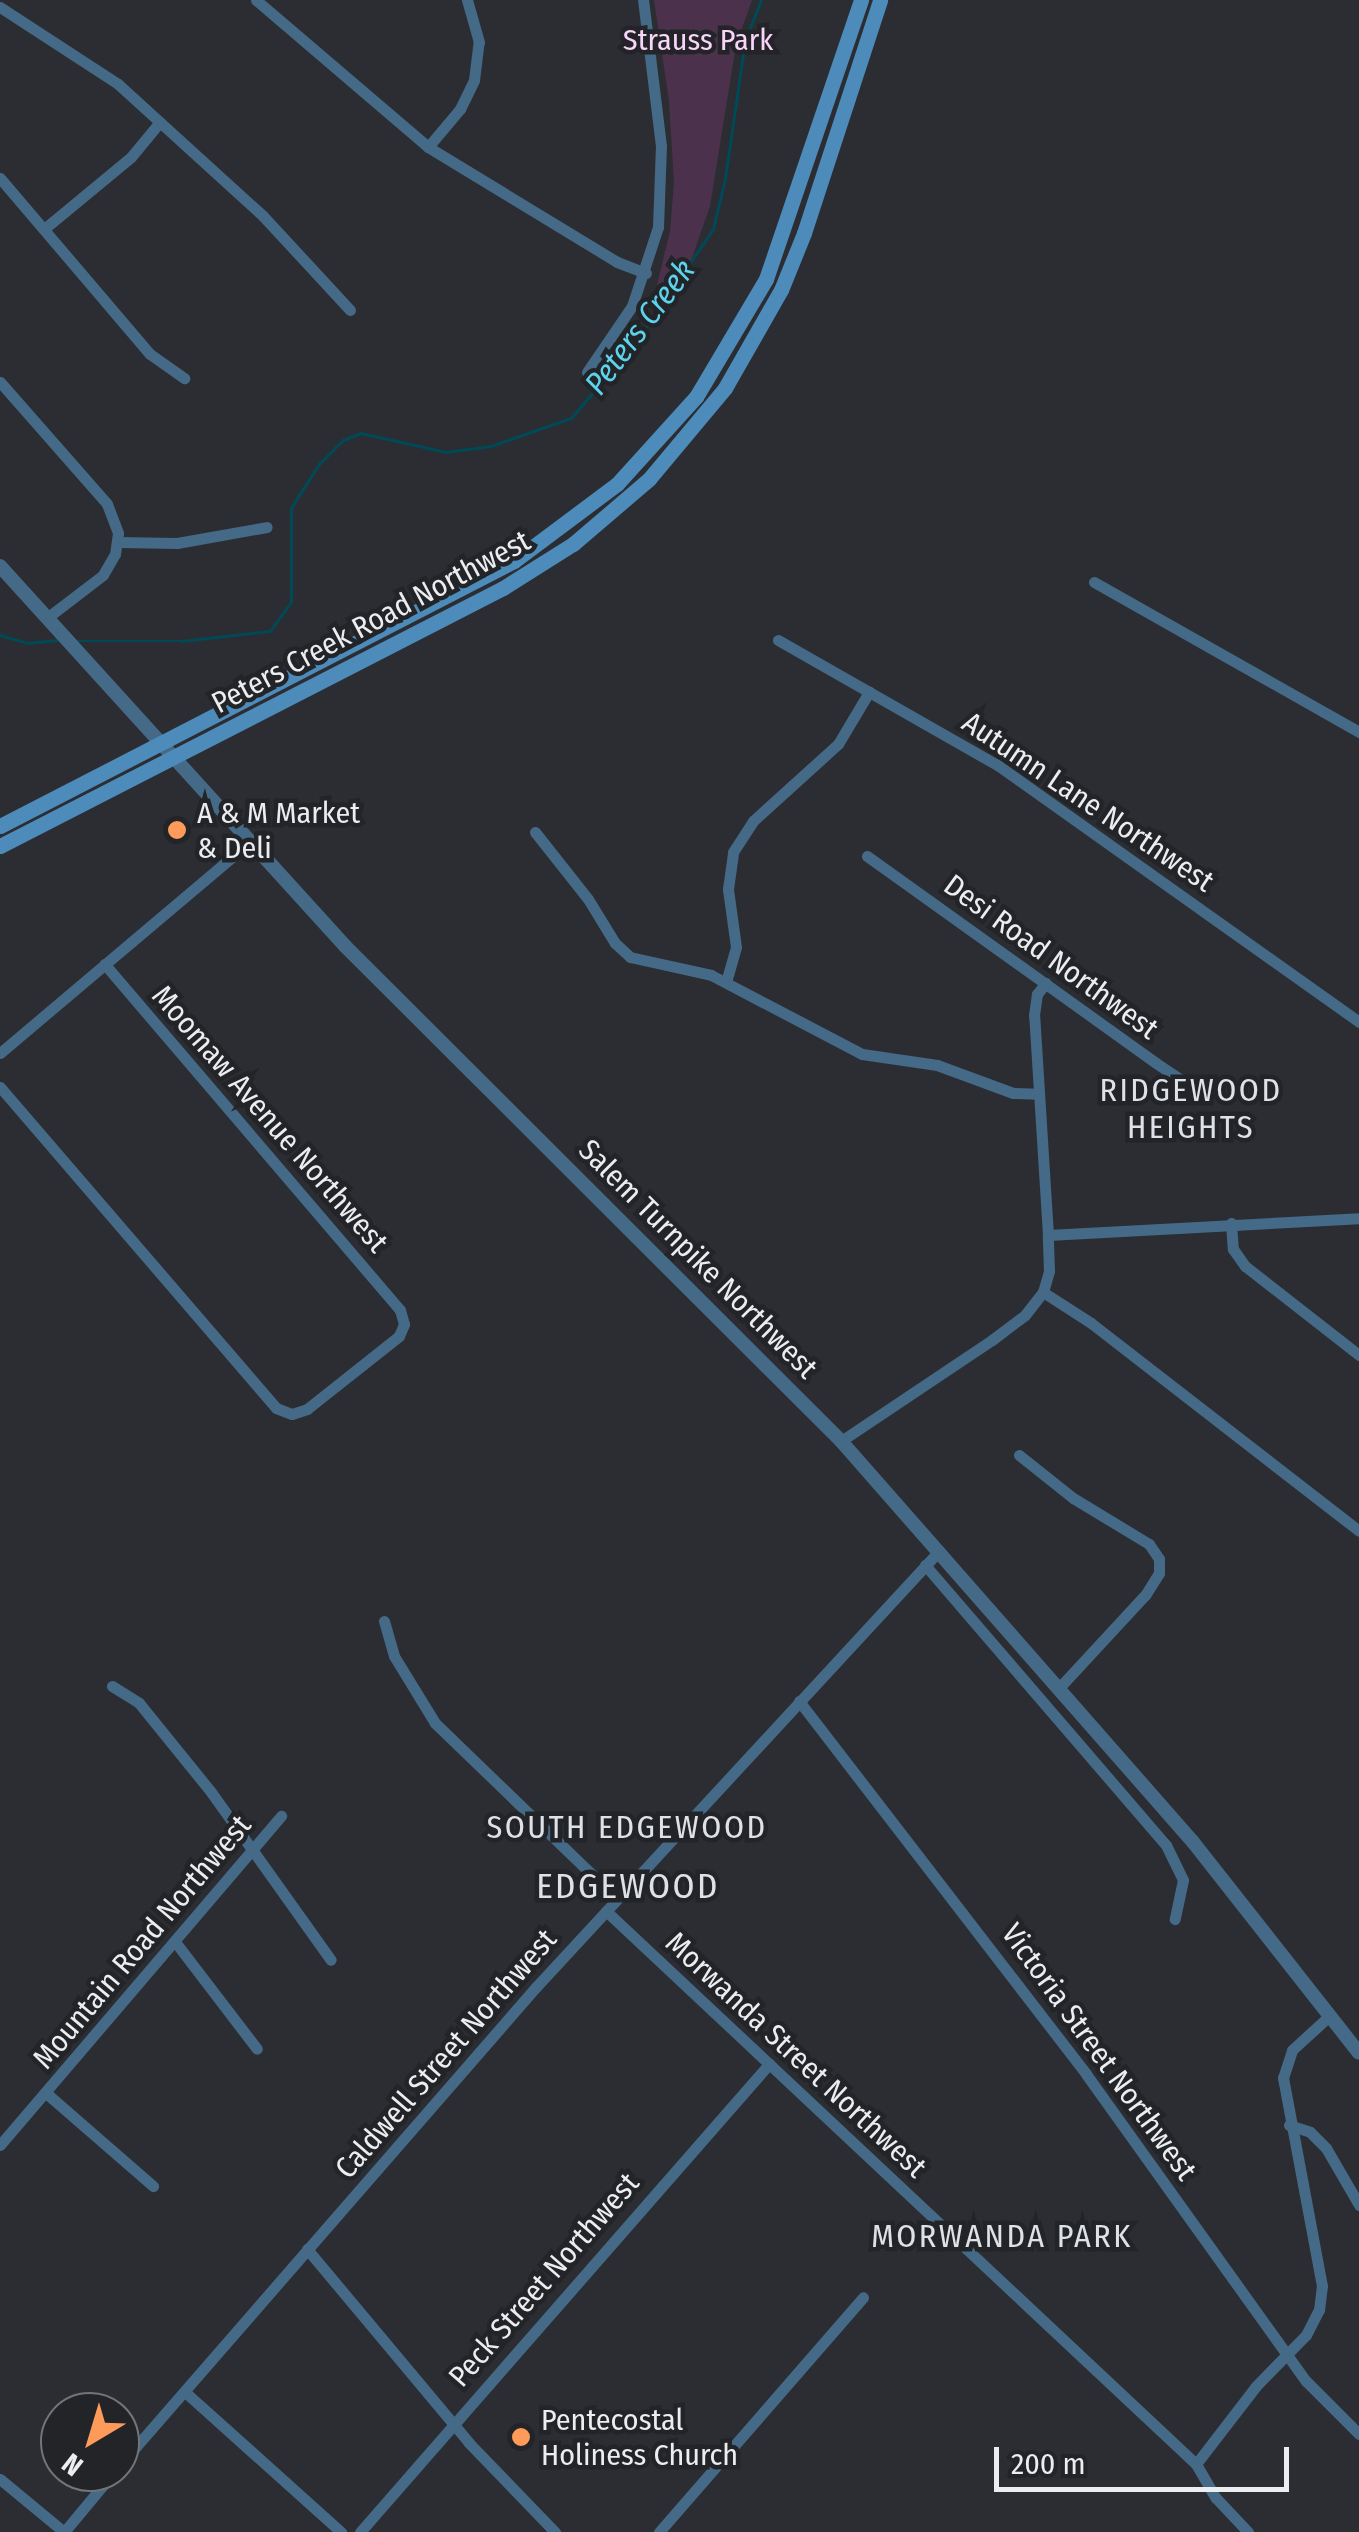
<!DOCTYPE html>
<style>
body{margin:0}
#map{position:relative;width:1359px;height:2532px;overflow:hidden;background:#2c2d32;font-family:"Fira Sans Condensed",sans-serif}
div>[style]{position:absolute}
.green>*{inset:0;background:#4c314c}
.stream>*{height:2.5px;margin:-1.25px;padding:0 1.25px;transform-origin:1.25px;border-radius:1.25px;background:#004956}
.minor>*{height:11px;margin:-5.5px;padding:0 5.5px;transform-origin:5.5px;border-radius:5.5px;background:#446a87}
.tertiary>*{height:14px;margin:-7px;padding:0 7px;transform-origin:7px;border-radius:7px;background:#446a87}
.secondary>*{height:15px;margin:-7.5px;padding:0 7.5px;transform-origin:7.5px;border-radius:7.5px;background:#4c8bba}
.dots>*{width:28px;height:28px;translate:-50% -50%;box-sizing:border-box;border:5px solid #222428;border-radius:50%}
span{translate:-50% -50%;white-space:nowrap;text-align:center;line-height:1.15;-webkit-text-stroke:9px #222428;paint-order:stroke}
.park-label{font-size:30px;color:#fbd4fa}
.street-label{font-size:30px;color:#ecedf1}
.poi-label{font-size:30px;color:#ecedf1}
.left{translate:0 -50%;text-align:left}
.water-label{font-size:32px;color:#5cd3ed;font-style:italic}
.neighbourhood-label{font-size:32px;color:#dfe1e8;letter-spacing:2.5px}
.quarter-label{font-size:35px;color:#dfe1e8;letter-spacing:2.5px}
.north{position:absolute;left:40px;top:2392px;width:100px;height:100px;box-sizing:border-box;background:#222428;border:2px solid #737478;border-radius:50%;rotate:218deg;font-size:28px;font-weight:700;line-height:40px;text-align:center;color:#ecedf1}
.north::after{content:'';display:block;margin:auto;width:35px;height:45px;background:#ff9b5a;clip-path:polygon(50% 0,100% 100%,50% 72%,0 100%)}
.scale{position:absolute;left:994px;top:2447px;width:295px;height:45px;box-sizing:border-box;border:5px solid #ecedf1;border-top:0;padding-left:12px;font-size:30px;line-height:35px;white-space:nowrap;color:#ecedf1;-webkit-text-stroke:8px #222428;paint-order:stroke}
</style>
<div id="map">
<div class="green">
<div style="clip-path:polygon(654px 0,752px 0,736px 45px,710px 206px,684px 281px,657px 285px,670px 231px,674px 183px,669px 101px)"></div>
</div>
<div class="stream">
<div style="left:0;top:635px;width:29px;rotate:16deg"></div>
<div style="left:28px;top:643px;width:29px;rotate:-6deg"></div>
<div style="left:75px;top:641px;width:107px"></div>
<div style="left:182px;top:641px;width:89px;rotate:-6.5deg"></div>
<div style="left:270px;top:631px;width:36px;rotate:-54deg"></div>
<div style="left:291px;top:602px;width:94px;rotate:-90deg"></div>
<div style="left:291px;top:508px;width:52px;rotate:-57.5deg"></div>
<div style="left:319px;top:464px;width:34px;rotate:-45deg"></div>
<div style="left:343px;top:440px;width:19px;rotate:-21deg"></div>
<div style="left:361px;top:433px;width:87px;rotate:12.6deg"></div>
<div style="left:446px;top:452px;width:45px;rotate:-7.6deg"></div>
<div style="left:491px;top:446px;width:85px;rotate:-19.3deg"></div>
<div style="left:571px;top:418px;width:100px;rotate:-49.5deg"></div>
<div style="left:636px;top:342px;width:137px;rotate:-55.7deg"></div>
<div style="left:713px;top:229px;width:51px;rotate:-76.5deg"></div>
<div style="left:725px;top:179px;width:139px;rotate:-81.8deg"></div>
<div style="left:745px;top:41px;width:44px;rotate:-68.7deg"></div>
</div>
<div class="minor">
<div style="left:256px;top:0;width:226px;rotate:40.5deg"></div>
<div style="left:428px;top:147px;width:221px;rotate:31.3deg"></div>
<div style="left:617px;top:262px;width:31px;rotate:21deg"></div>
<div style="left:0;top:7px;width:141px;rotate:33.1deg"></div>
<div style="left:118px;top:84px;width:196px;rotate:42.3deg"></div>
<div style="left:263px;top:216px;width:128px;rotate:47.2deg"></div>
<div style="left:428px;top:147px;width:50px;rotate:-49.9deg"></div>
<div style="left:460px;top:109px;width:32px;rotate:-64deg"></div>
<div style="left:474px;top:80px;width:38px;rotate:-83deg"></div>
<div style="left:479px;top:42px;width:44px;rotate:-105.9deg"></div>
<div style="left:0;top:178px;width:231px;rotate:49.6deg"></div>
<div style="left:150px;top:354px;width:42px;rotate:35.2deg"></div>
<div style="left:44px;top:229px;width:113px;rotate:-39.6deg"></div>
<div style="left:131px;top:157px;width:45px;rotate:-50.4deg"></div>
<div style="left:587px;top:372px;width:80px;rotate:-55.7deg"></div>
<div style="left:632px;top:306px;width:83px;rotate:-71.8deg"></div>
<div style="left:658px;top:227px;width:81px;rotate:-87.9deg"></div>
<div style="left:661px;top:146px;width:147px;rotate:-97deg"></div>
<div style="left:0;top:382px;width:162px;rotate:48.7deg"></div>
<div style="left:107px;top:504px;width:31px;rotate:69deg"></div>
<div style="left:118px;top:533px;width:21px;rotate:98deg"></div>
<div style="left:115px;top:554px;width:24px;rotate:120deg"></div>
<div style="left:103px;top:575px;width:71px;rotate:142.5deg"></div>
<div style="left:118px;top:542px;width:59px;rotate:1deg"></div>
<div style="left:177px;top:543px;width:91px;rotate:-10.1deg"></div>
<div style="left:1094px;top:582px;width:305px;rotate:29.5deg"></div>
<div style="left:778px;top:640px;width:254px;rotate:29.7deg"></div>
<div style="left:999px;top:766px;width:442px;rotate:35.4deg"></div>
<div style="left:535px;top:832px;width:85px;rotate:51.7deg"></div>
<div style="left:588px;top:899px;width:52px;rotate:58.5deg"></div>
<div style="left:615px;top:943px;width:21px;rotate:43deg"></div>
<div style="left:630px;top:957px;width:83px;rotate:12.5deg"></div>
<div style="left:711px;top:975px;width:170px;rotate:27.6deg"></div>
<div style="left:862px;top:1054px;width:76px;rotate:8.3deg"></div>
<div style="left:937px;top:1065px;width:81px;rotate:20.2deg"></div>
<div style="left:1013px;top:1093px;width:24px;rotate:2deg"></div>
<div style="left:867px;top:856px;width:355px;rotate:35.6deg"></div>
<div style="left:1156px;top:1063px;width:32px;rotate:34deg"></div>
<div style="left:1183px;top:1081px;width:28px;rotate:18deg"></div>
<div style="left:726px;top:982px;width:36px;rotate:-74deg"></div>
<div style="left:736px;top:947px;width:59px;rotate:-97.9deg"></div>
<div style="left:728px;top:889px;width:37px;rotate:-82deg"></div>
<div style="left:733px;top:852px;width:37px;rotate:-57deg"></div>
<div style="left:753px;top:821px;width:115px;rotate:-42.2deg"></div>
<div style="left:838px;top:744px;width:61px;rotate:-59.2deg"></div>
<div style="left:0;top:1053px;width:327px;rotate:-40.2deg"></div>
<div style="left:0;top:1087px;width:423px;rotate:49.3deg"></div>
<div style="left:276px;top:1408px;width:17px;rotate:21deg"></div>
<div style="left:292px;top:1414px;width:16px;rotate:-18deg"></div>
<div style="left:307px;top:1409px;width:117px;rotate:-38.4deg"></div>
<div style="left:399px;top:1336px;width:13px;rotate:-67deg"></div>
<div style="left:404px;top:1324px;width:15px;rotate:-106deg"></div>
<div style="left:400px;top:1310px;width:455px;rotate:-130.5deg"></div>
<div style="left:1231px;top:1223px;width:26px;rotate:86deg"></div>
<div style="left:1233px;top:1249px;width:21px;rotate:55deg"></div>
<div style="left:1245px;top:1266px;width:145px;rotate:38deg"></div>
<div style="left:1048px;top:1235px;width:311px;rotate:-3.1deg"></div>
<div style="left:1043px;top:1292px;width:57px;rotate:32.9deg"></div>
<div style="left:1091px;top:1323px;width:339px;rotate:37.8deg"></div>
<div style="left:841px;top:1441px;width:182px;rotate:-33.8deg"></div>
<div style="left:992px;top:1340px;width:41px;rotate:-37.1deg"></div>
<div style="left:1025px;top:1315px;width:29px;rotate:-52deg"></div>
<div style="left:1043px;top:1292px;width:22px;rotate:-74deg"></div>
<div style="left:1049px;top:1271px;width:36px;rotate:-92deg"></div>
<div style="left:1048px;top:1235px;width:220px;rotate:-93.6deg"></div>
<div style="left:1034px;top:1015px;width:21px;rotate:-82deg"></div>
<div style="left:1037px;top:994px;width:14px;rotate:-51deg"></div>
<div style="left:1019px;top:1455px;width:69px;rotate:38.5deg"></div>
<div style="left:1073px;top:1498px;width:89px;rotate:31.2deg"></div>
<div style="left:1149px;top:1544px;width:18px;rotate:56deg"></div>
<div style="left:1159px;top:1559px;width:14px;rotate:90deg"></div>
<div style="left:1159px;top:1573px;width:26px;rotate:122deg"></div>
<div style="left:1145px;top:1595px;width:127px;rotate:132.8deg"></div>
<div style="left:925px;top:1565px;width:369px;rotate:49.3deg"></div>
<div style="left:1166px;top:1845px;width:39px;rotate:64deg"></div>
<div style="left:1183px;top:1880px;width:40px;rotate:102deg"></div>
<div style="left:384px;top:1621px;width:36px;rotate:74deg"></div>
<div style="left:394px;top:1656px;width:79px;rotate:58.5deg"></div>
<div style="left:435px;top:1723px;width:253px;rotate:44deg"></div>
<div style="left:112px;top:1686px;width:32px;rotate:32deg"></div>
<div style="left:139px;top:1703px;width:114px;rotate:51deg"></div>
<div style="left:211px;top:1792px;width:206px;rotate:54.5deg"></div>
<div style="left:799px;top:1701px;width:471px;rotate:52.4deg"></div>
<div style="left:1086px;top:2074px;width:378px;rotate:54.4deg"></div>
<div style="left:1306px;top:2381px;width:75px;rotate:45deg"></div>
<div style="left:606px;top:1911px;width:809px;rotate:43.15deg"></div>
<div style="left:1196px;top:2464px;width:39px;rotate:60deg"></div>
<div style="left:1216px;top:2498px;width:47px;rotate:46.7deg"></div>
<div style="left:176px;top:1943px;width:133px;rotate:52.6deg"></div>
<div style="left:46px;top:2093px;width:142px;rotate:41deg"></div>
<div style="left:1289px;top:2125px;width:22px;rotate:18deg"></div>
<div style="left:1310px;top:2132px;width:23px;rotate:45deg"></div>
<div style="left:1326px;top:2148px;width:66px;rotate:59.9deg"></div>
<div style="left:0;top:2145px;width:433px;rotate:-49.5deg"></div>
<div style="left:307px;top:2249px;width:253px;rotate:50.1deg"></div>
<div style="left:469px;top:2443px;width:124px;rotate:46deg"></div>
<div style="left:185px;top:2392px;width:210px;rotate:41.9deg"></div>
<div style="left:1196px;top:2464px;width:98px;rotate:-52.4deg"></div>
<div style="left:1256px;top:2386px;width:71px;rotate:-45.6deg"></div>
<div style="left:1306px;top:2335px;width:28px;rotate:-63deg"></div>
<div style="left:1319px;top:2310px;width:24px;rotate:-83deg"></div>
<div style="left:1322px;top:2286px;width:212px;rotate:-100.6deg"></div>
<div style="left:1283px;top:2078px;width:29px;rotate:-72deg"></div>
<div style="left:1292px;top:2050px;width:47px;rotate:-42.4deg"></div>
<div style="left:120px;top:2465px;width:634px;rotate:-48.97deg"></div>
<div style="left:536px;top:1987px;width:594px;rotate:-47.25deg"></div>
<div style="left:0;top:2479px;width:83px;rotate:39.6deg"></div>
<div style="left:64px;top:2532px;width:78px;rotate:-50.2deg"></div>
<div style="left:360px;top:2532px;width:622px;rotate:-48.85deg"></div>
<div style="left:659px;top:2532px;width:311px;rotate:-49deg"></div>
</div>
<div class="tertiary">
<div style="left:0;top:566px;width:513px;rotate:47.76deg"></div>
<div style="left:345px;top:946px;width:701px;rotate:44.94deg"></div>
<div style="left:841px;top:1441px;width:534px;rotate:48.72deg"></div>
<div style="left:1193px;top:1842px;width:268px;rotate:51.8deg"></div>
</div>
<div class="secondary">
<div style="left:0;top:826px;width:578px;rotate:-27.27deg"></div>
<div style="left:514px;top:561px;width:129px;rotate:-36.8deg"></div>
<div style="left:617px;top:484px;width:118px;rotate:-47.8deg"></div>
<div style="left:696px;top:397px;width:137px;rotate:-59.3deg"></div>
<div style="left:766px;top:279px;width:295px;rotate:-71.2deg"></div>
<div style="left:0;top:846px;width:565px;rotate:-27.15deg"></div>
<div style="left:503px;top:588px;width:83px;rotate:-32.2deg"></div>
<div style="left:573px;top:544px;width:100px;rotate:-40.5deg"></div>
<div style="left:649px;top:479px;width:119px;rotate:-50.1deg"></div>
<div style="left:725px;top:388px;width:113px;rotate:-60.3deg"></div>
<div style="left:781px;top:290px;width:61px;rotate:-68deg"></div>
<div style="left:804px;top:233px;width:245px;rotate:-71.9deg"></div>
</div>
<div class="dots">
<div style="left:177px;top:830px;background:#ff9b5a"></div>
<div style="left:521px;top:2437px;background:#ff9b5a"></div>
</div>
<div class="park-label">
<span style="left:698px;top:40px">Strauss Park</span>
</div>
<div class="street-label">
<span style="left:371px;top:622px;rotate:-28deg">Peters Creek Road Northwest</span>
<span style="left:1088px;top:802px;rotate:34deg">Autumn Lane Northwest</span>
<span style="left:1051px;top:957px;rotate:36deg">Desi Road Northwest</span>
<span style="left:270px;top:1119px;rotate:49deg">Moomaw Avenue Northwest</span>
<span style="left:698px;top:1259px;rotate:45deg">Salem Turnpike Northwest</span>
<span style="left:142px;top:1942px;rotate:-50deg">Mountain Road Northwest</span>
<span style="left:1099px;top:2052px;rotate:54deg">Victoria Street Northwest</span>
<span style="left:446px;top:2054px;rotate:-49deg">Caldwell Street Northwest</span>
<span style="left:796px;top:2055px;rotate:43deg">Morwanda Street Northwest</span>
<span style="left:544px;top:2280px;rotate:-49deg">Peck Street Northwest</span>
</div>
<div class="poi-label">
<span class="left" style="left:197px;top:830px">A &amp; M Market<br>&amp; Deli</span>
<span class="left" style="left:541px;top:2437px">Pentecostal<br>Holiness Church</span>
</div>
<div class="water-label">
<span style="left:640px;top:327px;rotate:-53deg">Peters Creek</span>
</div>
<div class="neighbourhood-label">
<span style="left:1191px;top:1109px">RIDGEWOOD<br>HEIGHTS</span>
<span style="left:627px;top:1827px">SOUTH EDGEWOOD</span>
<span style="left:1002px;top:2236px">MORWANDA PARK</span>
</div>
<div class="quarter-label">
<span style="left:628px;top:1886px">EDGEWOOD</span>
</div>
<div class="north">N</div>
<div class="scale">200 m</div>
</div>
